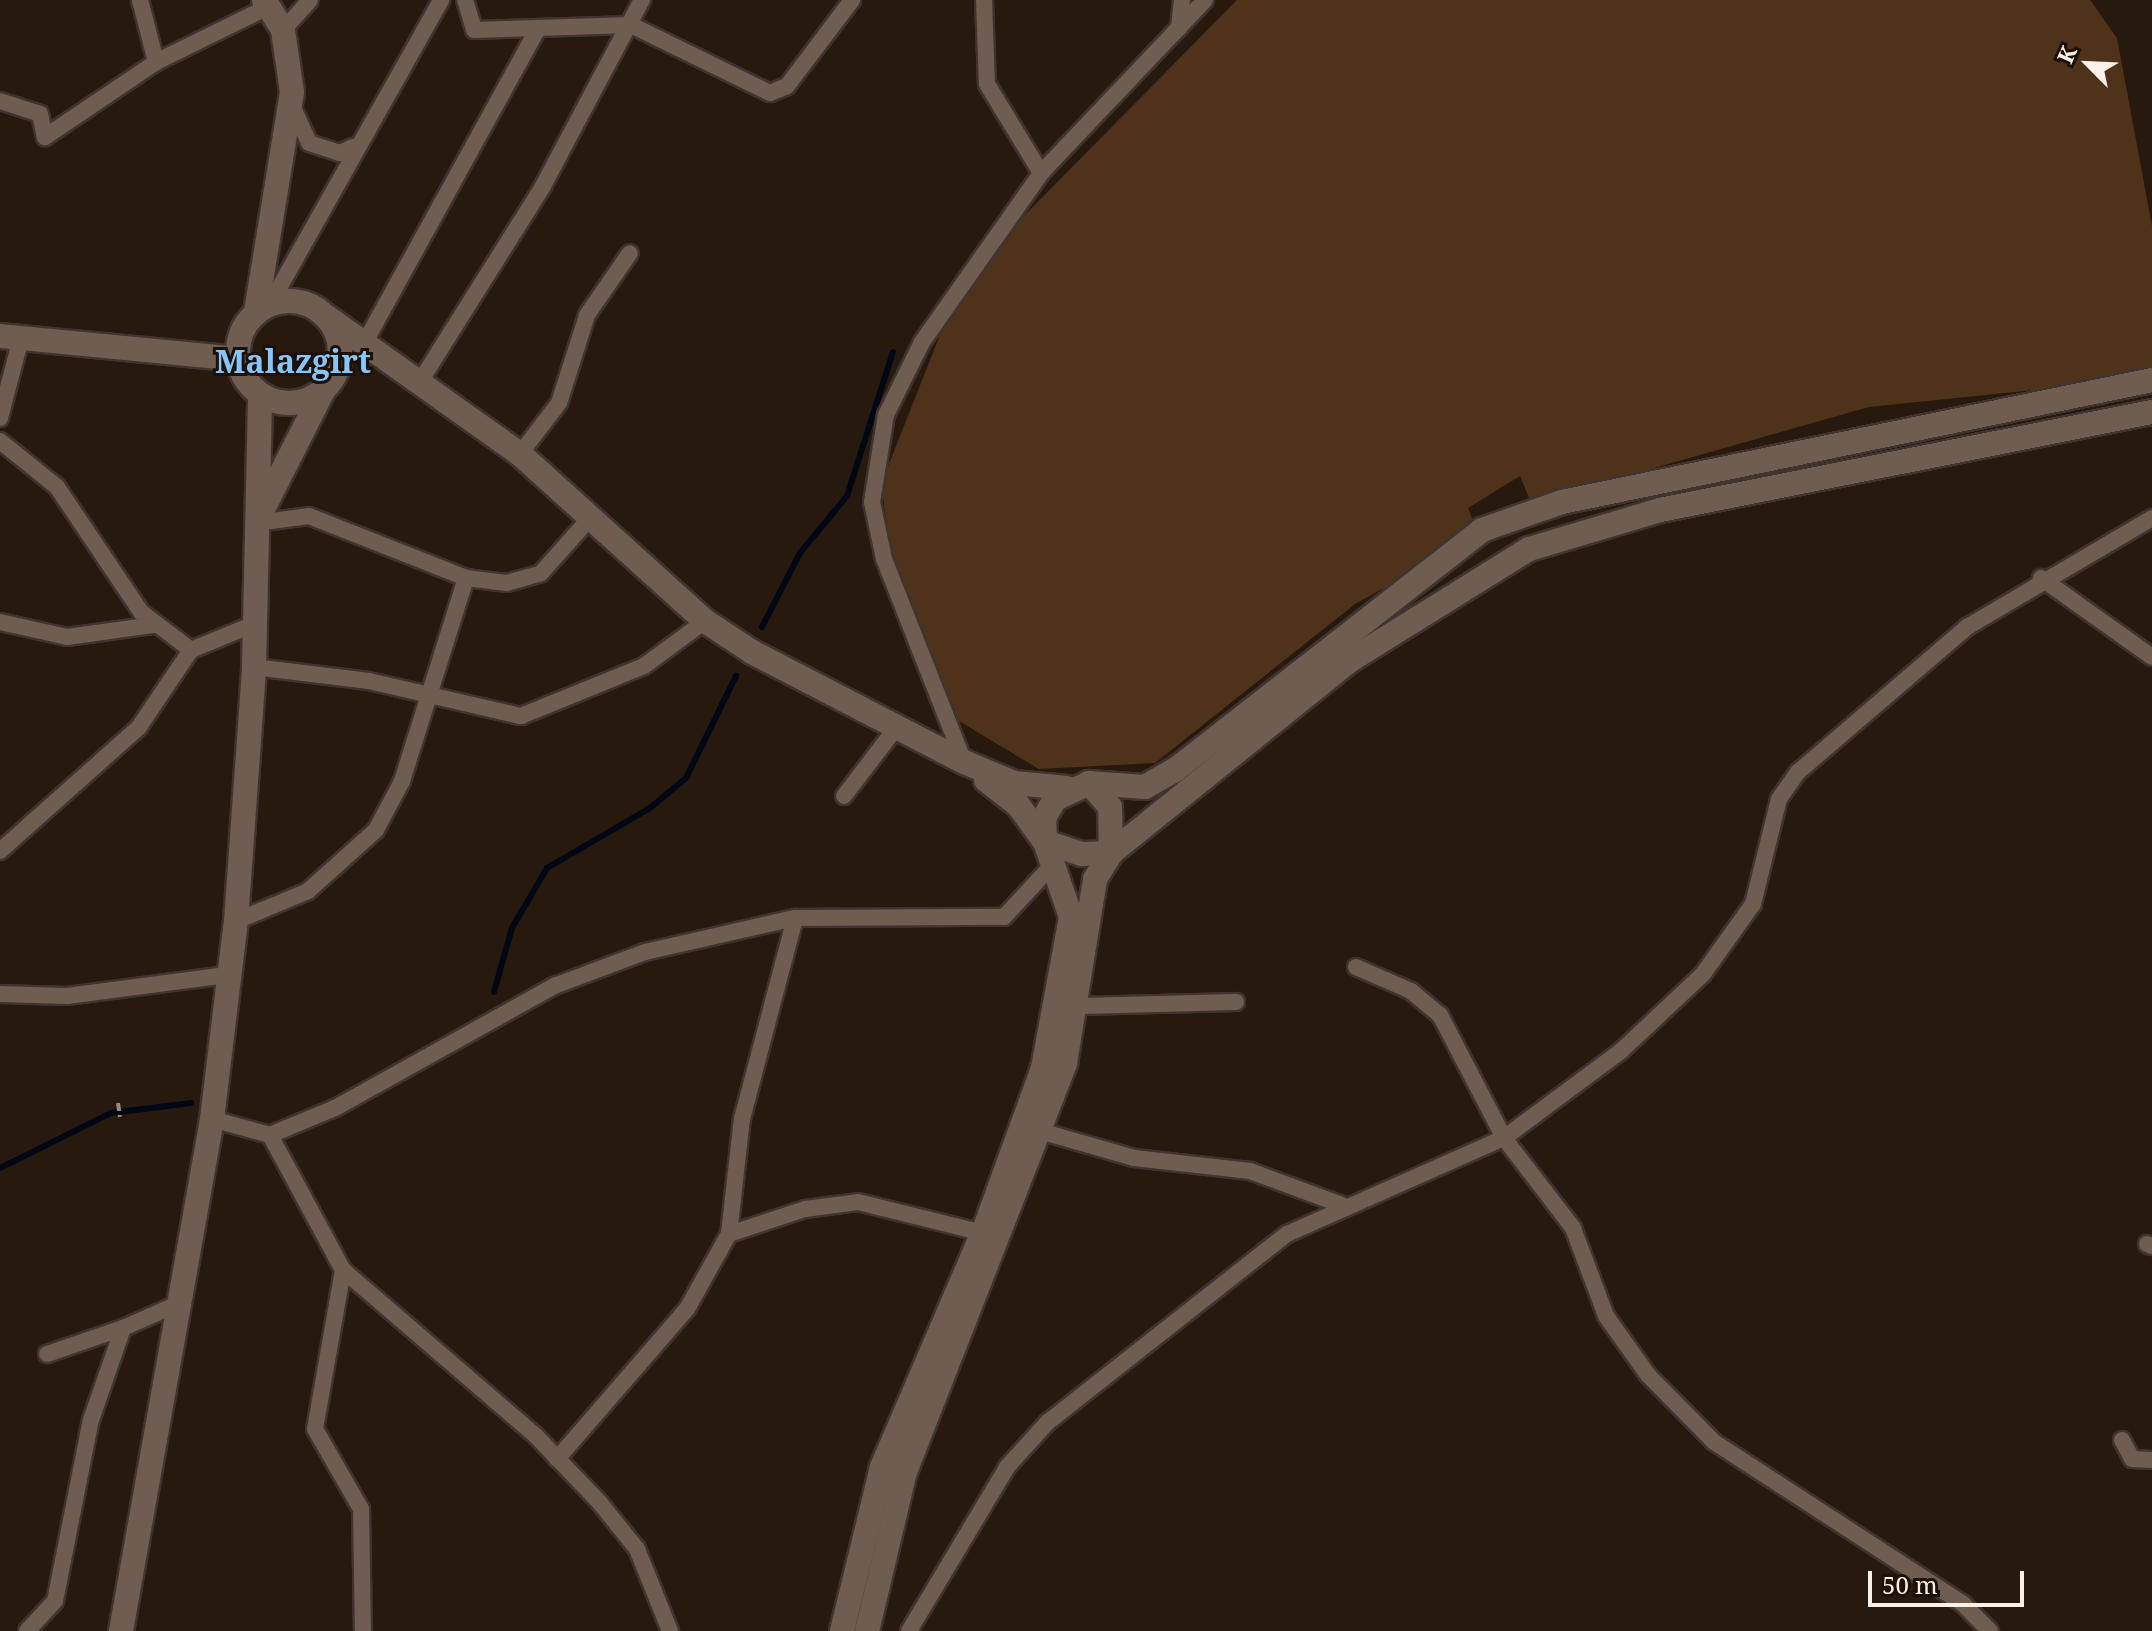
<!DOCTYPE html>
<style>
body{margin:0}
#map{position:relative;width:2152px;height:1631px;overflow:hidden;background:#27190e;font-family:"Noto Serif",serif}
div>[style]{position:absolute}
.green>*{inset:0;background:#4f321a}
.stream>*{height:6px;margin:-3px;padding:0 3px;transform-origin:3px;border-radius:3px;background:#000714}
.path>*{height:4px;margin-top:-2px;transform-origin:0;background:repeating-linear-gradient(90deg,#968a80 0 8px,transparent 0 12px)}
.roads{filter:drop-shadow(2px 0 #3f342f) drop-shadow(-2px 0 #3f342f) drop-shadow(0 2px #3f342f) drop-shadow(0 -2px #3f342f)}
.street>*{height:16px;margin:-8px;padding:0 8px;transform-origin:8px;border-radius:8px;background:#6e5d50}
.secondary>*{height:24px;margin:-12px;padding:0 12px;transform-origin:12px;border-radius:12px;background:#6e5d50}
.secondary>.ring{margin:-12px;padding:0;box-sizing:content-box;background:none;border:24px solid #6e5d50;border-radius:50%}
span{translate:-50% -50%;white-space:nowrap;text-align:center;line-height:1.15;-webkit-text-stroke:6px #1d1006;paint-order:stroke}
.district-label{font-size:32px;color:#87c6fb;font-weight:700}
.north{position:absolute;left:2048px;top:24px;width:80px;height:80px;-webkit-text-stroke:6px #1d1006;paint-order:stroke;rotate:294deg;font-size:22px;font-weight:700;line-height:32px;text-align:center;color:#fbf1e9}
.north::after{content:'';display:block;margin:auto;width:28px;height:36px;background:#fbf1e9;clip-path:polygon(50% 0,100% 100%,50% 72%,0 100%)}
.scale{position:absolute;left:1868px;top:1571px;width:156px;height:36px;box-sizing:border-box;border:4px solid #fbf1e9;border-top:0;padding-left:10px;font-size:24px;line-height:28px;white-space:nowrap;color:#fbf1e9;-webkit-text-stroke:6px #1d1006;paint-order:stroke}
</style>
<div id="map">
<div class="green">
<div style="clip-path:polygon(1237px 0,2090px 0,2117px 38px,2152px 226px,2152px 378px,1869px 407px,1531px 503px,1520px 476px,1468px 508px,1479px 536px,1355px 604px,1155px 763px,1039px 769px,959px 721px,892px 559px,881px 484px,940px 335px,1008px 232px)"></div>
</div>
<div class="stream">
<div style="left:762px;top:627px;width:83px;rotate:-62.8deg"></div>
<div style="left:800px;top:553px;width:74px;rotate:-50.5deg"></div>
<div style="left:847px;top:496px;width:151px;rotate:-72.3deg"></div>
<div style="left:494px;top:992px;width:66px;rotate:-74.3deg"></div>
<div style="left:512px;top:928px;width:69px;rotate:-59.7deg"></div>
<div style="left:547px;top:868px;width:119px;rotate:-30.2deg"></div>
<div style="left:650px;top:808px;width:47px;rotate:-39.8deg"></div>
<div style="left:686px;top:778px;width:114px;rotate:-63.9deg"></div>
<div style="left:0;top:1168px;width:124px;rotate:-26.4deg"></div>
<div style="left:111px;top:1113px;width:81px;rotate:-7.1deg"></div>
</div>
<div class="path">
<div style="left:118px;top:1103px;width:14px;rotate:82deg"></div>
</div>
<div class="roads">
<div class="street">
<div style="left:140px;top:0;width:64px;rotate:75.5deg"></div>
<div style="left:465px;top:0;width:31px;rotate:73deg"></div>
<div style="left:474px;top:30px;width:157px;rotate:-1.8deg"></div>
<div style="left:631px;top:25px;width:155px;rotate:26.1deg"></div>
<div style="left:770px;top:93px;width:18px;rotate:-22deg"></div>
<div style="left:787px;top:86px;width:108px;rotate:-52.9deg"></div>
<div style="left:984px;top:0;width:84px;rotate:88deg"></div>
<div style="left:987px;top:84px;width:104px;rotate:58.8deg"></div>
<div style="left:1179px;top:28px;width:28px;rotate:-84deg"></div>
<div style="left:283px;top:30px;width:40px;rotate:-48deg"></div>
<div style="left:0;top:101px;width:42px;rotate:18deg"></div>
<div style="left:40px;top:114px;width:24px;rotate:78deg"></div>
<div style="left:293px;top:108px;width:38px;rotate:65deg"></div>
<div style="left:309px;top:143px;width:33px;rotate:18deg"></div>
<div style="left:340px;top:153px;width:14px;rotate:-25deg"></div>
<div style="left:45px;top:137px;width:134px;rotate:-34deg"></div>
<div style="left:156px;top:62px;width:125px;rotate:-26.2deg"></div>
<div style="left:270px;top:304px;width:349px;rotate:-60.6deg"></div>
<div style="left:365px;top:342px;width:359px;rotate:-61.1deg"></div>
<div style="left:421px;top:380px;width:229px;rotate:-57.8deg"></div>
<div style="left:543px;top:186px;width:211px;rotate:-62deg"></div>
<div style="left:0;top:418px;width:83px;rotate:-75.3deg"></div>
<div style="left:0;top:441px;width:73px;rotate:38.9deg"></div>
<div style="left:57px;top:487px;width:151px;rotate:56.1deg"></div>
<div style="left:141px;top:612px;width:63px;rotate:37.2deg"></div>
<div style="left:520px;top:454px;width:64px;rotate:-52.6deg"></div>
<div style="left:559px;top:403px;width:92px;rotate:-72.3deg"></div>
<div style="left:587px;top:315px;width:75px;rotate:-55.3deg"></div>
<div style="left:256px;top:523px;width:53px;rotate:-7.5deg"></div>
<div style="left:309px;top:516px;width:169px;rotate:21.5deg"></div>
<div style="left:466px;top:578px;width:41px;rotate:7deg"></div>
<div style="left:507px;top:583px;width:35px;rotate:-16deg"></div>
<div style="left:541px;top:573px;width:75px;rotate:-48.2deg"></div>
<div style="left:2041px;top:578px;width:136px;rotate:35.4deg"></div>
<div style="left:0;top:622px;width:69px;rotate:12.6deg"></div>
<div style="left:67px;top:637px;width:88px;rotate:-7.9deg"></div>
<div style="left:254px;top:667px;width:116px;rotate:6.9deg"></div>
<div style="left:369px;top:681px;width:156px;rotate:13deg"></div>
<div style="left:521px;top:716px;width:133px;rotate:-22.1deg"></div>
<div style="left:644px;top:666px;width:76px;rotate:-36.4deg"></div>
<div style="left:964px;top:762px;width:218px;rotate:-111.5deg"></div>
<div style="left:884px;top:559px;width:58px;rotate:-101.9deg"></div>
<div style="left:872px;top:502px;width:88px;rotate:-80.9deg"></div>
<div style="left:886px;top:415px;width:81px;rotate:-63.7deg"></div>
<div style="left:922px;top:342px;width:207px;rotate:-54.8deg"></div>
<div style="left:1041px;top:173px;width:238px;rotate:-46.5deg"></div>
<div style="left:844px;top:796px;width:86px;rotate:-52.6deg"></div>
<div style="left:0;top:851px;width:186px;rotate:-41.7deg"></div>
<div style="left:139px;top:727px;width:93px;rotate:-56deg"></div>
<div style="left:191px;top:650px;width:68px;rotate:-22.4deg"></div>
<div style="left:236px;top:921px;width:78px;rotate:-22.6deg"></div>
<div style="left:308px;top:891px;width:91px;rotate:-41.9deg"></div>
<div style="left:376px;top:830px;width:55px;rotate:-62deg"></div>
<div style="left:402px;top:781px;width:213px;rotate:-72.5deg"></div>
<div style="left:1356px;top:967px;width:60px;rotate:23.6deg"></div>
<div style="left:1411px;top:991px;width:38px;rotate:40deg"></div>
<div style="left:1440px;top:1015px;width:139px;rotate:62.5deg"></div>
<div style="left:1504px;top:1138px;width:113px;rotate:52.5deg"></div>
<div style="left:1573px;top:1228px;width:94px;rotate:69.4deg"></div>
<div style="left:1606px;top:1316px;width:72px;rotate:54.6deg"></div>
<div style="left:1648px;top:1375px;width:94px;rotate:45.4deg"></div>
<div style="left:1714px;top:1442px;width:297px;rotate:33deg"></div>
<div style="left:1963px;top:1604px;width:38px;rotate:45deg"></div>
<div style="left:0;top:994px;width:67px;rotate:1.7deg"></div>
<div style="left:67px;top:996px;width:161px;rotate:-7.5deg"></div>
<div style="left:1080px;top:1006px;width:156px;rotate:-1.5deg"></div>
<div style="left:212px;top:1119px;width:60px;rotate:15.4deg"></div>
<div style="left:270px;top:1135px;width:153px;rotate:61.6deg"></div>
<div style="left:343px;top:1270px;width:255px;rotate:40.7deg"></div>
<div style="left:536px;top:1436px;width:93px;rotate:46.3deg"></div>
<div style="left:600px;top:1503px;width:59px;rotate:51.2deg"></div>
<div style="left:637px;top:1549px;width:88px;rotate:68.1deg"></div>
<div style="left:1040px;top:1131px;width:98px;rotate:16deg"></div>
<div style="left:1134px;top:1158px;width:117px;rotate:6.4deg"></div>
<div style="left:1250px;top:1171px;width:98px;rotate:20.3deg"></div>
<div style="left:270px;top:1135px;width:70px;rotate:-22.6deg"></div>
<div style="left:335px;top:1108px;width:251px;rotate:-29.1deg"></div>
<div style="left:554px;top:986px;width:97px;rotate:-20.5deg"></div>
<div style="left:645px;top:952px;width:154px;rotate:-12.8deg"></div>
<div style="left:795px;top:918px;width:209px;rotate:-0.3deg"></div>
<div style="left:1004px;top:917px;width:76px;rotate:-47.1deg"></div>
<div style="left:729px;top:1234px;width:116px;rotate:-83.6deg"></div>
<div style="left:742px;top:1119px;width:208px;rotate:-75.2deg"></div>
<div style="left:2147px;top:1244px;width:5px;rotate:22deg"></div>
<div style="left:343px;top:1270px;width:161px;rotate:100deg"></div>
<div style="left:315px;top:1429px;width:92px;rotate:60.1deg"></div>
<div style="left:361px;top:1509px;width:122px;rotate:89.1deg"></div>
<div style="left:47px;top:1354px;width:80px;rotate:-18.9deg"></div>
<div style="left:2122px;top:1440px;width:21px;rotate:62deg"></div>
<div style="left:2132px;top:1459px;width:20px;rotate:3deg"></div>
<div style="left:557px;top:1459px;width:198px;rotate:-49.1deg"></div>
<div style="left:687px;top:1309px;width:86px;rotate:-60.8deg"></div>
<div style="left:729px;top:1234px;width:80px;rotate:-18.2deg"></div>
<div style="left:805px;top:1209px;width:53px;rotate:-7.5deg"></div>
<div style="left:858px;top:1202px;width:129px;rotate:13.9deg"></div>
<div style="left:27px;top:1631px;width:41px;rotate:-47deg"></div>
<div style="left:55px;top:1601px;width:185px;rotate:-78.8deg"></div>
<div style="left:91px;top:1420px;width:97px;rotate:-70.8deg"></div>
<div style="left:123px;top:1328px;width:62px;rotate:-23.7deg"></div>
<div style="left:909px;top:1631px;width:191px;rotate:-59.1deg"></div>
<div style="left:1007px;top:1467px;width:61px;rotate:-47.7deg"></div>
<div style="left:1048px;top:1422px;width:304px;rotate:-38.2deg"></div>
<div style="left:1287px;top:1234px;width:237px;rotate:-23.9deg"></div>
<div style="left:1504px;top:1138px;width:146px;rotate:-36.6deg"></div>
<div style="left:1621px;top:1051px;width:112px;rotate:-43.2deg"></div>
<div style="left:1703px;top:974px;width:86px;rotate:-54.5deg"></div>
<div style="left:1753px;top:904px;width:108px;rotate:-76.1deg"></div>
<div style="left:1779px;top:799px;width:33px;rotate:-55deg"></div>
<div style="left:1798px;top:772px;width:223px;rotate:-40.6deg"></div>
<div style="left:1967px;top:627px;width:215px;rotate:-30.5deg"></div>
</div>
<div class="secondary">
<div class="ring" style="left:238px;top:301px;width:78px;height:78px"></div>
<div style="left:256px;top:312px;width:223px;rotate:-80.7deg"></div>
<div style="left:292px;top:92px;width:63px;rotate:-98.3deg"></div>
<div style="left:283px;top:30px;width:36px;rotate:-122deg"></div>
<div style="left:327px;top:317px;width:237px;rotate:35.4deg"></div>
<div style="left:520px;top:454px;width:249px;rotate:42.1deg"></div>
<div style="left:705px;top:621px;width:56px;rotate:33.4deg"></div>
<div style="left:752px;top:652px;width:239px;rotate:27.4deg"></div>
<div style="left:964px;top:762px;width:54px;rotate:22.8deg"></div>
<div style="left:1014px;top:783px;width:53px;rotate:5.4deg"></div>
<div style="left:0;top:336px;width:238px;rotate:5.5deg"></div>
<div style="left:259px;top:517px;width:141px;rotate:-63.1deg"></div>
<div style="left:986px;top:780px;width:41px;rotate:38deg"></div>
<div style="left:1018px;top:805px;width:46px;rotate:53.9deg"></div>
<div style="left:1045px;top:842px;width:39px;rotate:18deg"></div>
<div style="left:1082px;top:854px;width:29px;rotate:-2deg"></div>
<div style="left:1111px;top:853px;width:46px;rotate:-91.2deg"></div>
<div style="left:1110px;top:807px;width:32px;rotate:-131deg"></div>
<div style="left:121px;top:1631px;width:520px;rotate:-79.92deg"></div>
<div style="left:212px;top:1119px;width:199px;rotate:-83.1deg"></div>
<div style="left:236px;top:921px;width:255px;rotate:-85.9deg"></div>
<div style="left:254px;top:667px;width:271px;rotate:-88.7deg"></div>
<div style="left:842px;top:1631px;width:169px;rotate:-76.3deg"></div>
<div style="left:882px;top:1467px;width:255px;rotate:-66.7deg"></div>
<div style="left:983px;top:1233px;width:176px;rotate:-70deg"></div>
<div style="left:1043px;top:1068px;width:154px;rotate:-79.5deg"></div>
<div style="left:1071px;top:917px;width:79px;rotate:-109.1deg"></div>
<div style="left:1045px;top:842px;width:24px;rotate:-92deg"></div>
<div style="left:1044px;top:818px;width:22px;rotate:-60deg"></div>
<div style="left:1055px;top:799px;width:38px;rotate:-25deg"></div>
<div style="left:1089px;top:783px;width:56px;rotate:4.1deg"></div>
<div style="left:1145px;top:787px;width:34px;rotate:-30deg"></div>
<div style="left:1175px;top:770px;width:390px;rotate:-38deg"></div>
<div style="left:1482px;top:530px;width:85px;rotate:-19.3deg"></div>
<div style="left:1562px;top:502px;width:602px;rotate:-11.68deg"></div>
<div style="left:867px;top:1631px;width:163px;rotate:-76.6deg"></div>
<div style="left:905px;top:1472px;width:439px;rotate:-68.6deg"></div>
<div style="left:1065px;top:1063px;width:186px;rotate:-80.7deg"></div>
<div style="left:1095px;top:879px;width:31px;rotate:-58deg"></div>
<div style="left:1111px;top:853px;width:306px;rotate:-38.9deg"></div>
<div style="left:1349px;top:661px;width:212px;rotate:-31.9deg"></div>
<div style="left:1529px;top:549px;width:137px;rotate:-16.6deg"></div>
<div style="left:1660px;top:510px;width:502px;rotate:-11.27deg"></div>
</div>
</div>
<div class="district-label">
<span style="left:293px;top:361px">Malazgirt</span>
</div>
<div class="north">K</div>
<div class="scale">50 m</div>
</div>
